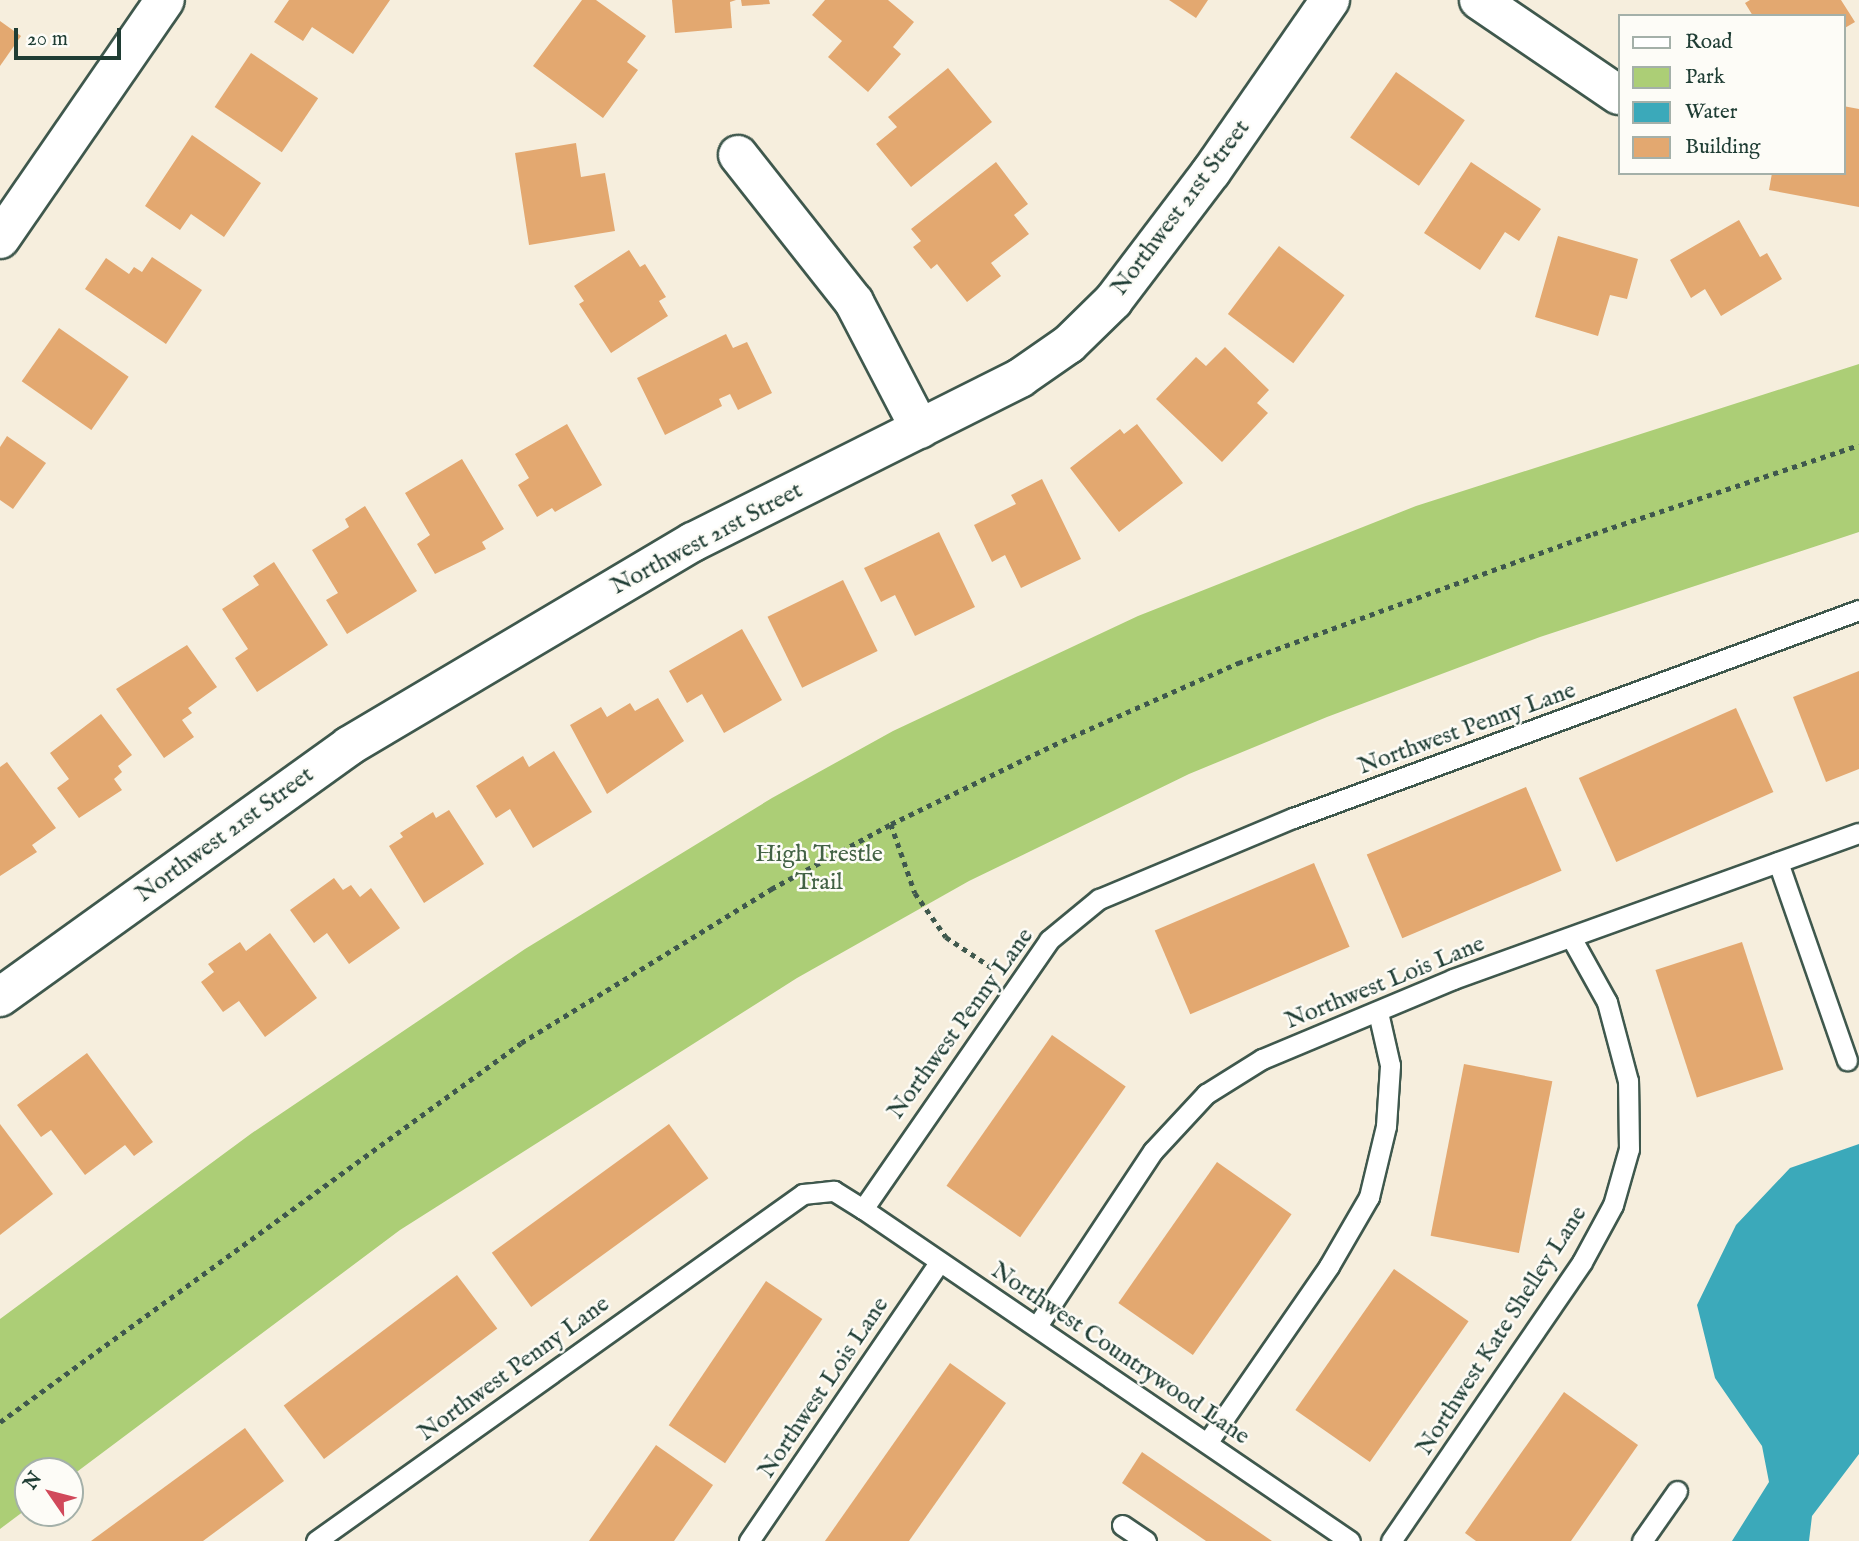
<!DOCTYPE html>
<style>
body{margin:0}
#map{position:relative;width:1859px;height:1541px;overflow:hidden;background:#f6eedd;font-family:"IM FELL English",serif}
div>[style]{position:absolute}
.green>*{inset:0;background:#acce76}
.water>*{inset:0;background:#3ba9ba}
.building>*{inset:0;background:#e3a870;transform-origin:0 0}
.path>*{height:4.5px;margin-top:-2.25px;transform-origin:0;background:repeating-linear-gradient(90deg,#3f584d 0 5px,transparent 0 10px)}
.roads{filter:drop-shadow(2px 0 #3f584d) drop-shadow(-2px 0 #3f584d) drop-shadow(0 2px #3f584d) drop-shadow(0 -2px #3f584d)}
.service>*{height:19px;margin:-9.5px;padding:0 9.5px;transform-origin:9.5px;border-radius:9.5px;background:#fff}
.minor>*{height:38px;margin:-19px;padding:0 19px;transform-origin:19px;border-radius:19px;background:#fff}
span{translate:-50% -50%;white-space:nowrap;text-align:center;line-height:1.15;-webkit-text-stroke:5px #fdfcf7;paint-order:stroke}
.street-label{font-size:24px;color:#1f3d34}
.park-label{font-size:24px;color:#426144}
.legend{position:absolute;left:1618px;top:14px;width:228px;height:161px;box-sizing:border-box;background:#fdfcf7;border:2px solid #a4b0a9;margin:0;padding:9px 12px;list-style:none;font-size:21px;color:#1f3d34}
.legend li{display:flex;align-items:center;gap:14px;height:35px}
.legend b{width:35px;border:2px solid #a4b0a9}
.north{position:absolute;left:14px;top:1457px;width:70px;height:70px;box-sizing:border-box;background:#fdfcf7;border:2px solid #a4b0a9;border-radius:50%;rotate:305deg;font-size:19px;font-weight:700;line-height:28px;text-align:center;color:#1f3d34}
.north::after{content:'';display:block;margin:auto;width:24px;height:32px;background:#d1495b;clip-path:polygon(50% 0,100% 100%,50% 72%,0 100%)}
.scale{position:absolute;left:14px;top:28px;width:107px;height:32px;box-sizing:border-box;border:4px solid #1f3d34;border-top:0;padding-left:9px;font-size:21px;line-height:24px;white-space:nowrap;color:#1f3d34;-webkit-text-stroke:5px #fdfcf7;paint-order:stroke}
</style>
<div id="map">
<div class="green">
<div style="clip-path:polygon(1859px 364px,1859px 532px,1540px 637px,1327px 717px,1189px 774px,969px 881px,797px 978px,400px 1230px,70px 1477px,70px 1471px,28px 1471px,28px 1508px,0 1529px,0 1319px,252px 1133px,525px 949px,772px 798px,893px 731px,1138px 616px,1416px 506px)"></div>
</div>
<div class="water">
<div style="clip-path:polygon(1859px 1144px,1859px 1454px,1812px 1516px,1809px 1541px,1732px 1541px,1769px 1482px,1762px 1446px,1715px 1378px,1697px 1305px,1736px 1225px,1790px 1168px)"></div>
</div>
<div class="building">
<div style="clip-path:polygon(289px 0,390px 0,353px 54px,312px 27px,303px 41px,274px 22px)"></div>
<div style="clip-path:polygon(582px 0,596px 0,646px 36px,627px 62px,638px 70px,603px 118px,533px 66px)"></div>
<div style="clip-path:polygon(672px 0,736px 0,730px 2px,732px 28px,675px 33px)"></div>
<div style="clip-path:polygon(741px 0,769px 0,770px 4px,742px 6px)"></div>
<div style="clip-path:polygon(825px 0,888px 0,914px 22px,893px 47px,901px 54px,868px 92px,828px 57px,842px 41px,812px 15px)"></div>
<div style="clip-path:polygon(1169px 0,1208px 0,1196px 18px)"></div>
<div style="clip-path:polygon(1750px 0,1841px 0,1855px 22px,1843px 29px,1843px 16px,1753px 16px,1745px 3px)"></div>
<div style="clip-path:polygon(0 21px,21px 36px,0 66px)"></div>
<div style="left:251px;top:53px;width:81px;height:65px;rotate:34deg"></div>
<div style="clip-path:polygon(948px 68px,992px 122px,911px 187px,876px 144px,897px 127px,888px 117px)"></div>
<div style="left:1396px;top:72px;width:84px;height:80px;rotate:35deg"></div>
<div style="clip-path:polygon(1843px 106px,1859px 109px,1859px 207px,1769px 190px,1772px 173px,1843px 173px)"></div>
<div style="clip-path:polygon(192px 135px,261px 183px,224px 237px,191px 214px,180px 230px,145px 206px)"></div>
<div style="clip-path:polygon(576px 143px,581px 177px,605px 173px,615px 231px,529px 245px,515px 153px)"></div>
<div style="clip-path:polygon(996px 162px,1028px 204px,1014px 215px,1029px 234px,991px 263px,1001px 276px,967px 302px,937px 264px,931px 269px,913px 247px,921px 241px,911px 229px)"></div>
<div style="clip-path:polygon(1471px 162px,1541px 209px,1519px 241px,1505px 232px,1480px 270px,1424px 233px)"></div>
<div style="clip-path:polygon(1739px 220px,1760px 257px,1767px 253px,1782px 279px,1721px 316px,1705px 289px,1691px 298px,1670px 260px)"></div>
<div style="clip-path:polygon(1558px 236px,1638px 259px,1627px 299px,1610px 295px,1598px 336px,1535px 317px)"></div>
<div style="left:1279px;top:246px;width:82px;height:85px;rotate:37deg"></div>
<div style="clip-path:polygon(629px 250px,640px 267px,645px 264px,666px 297px,659px 301px,668px 316px,611px 353px,579px 304px,584px 301px,574px 286px)"></div>
<div style="clip-path:polygon(152px 257px,202px 290px,166px 344px,85px 289px,106px 258px,129px 274px,134px 267px,142px 272px)"></div>
<div style="left:59px;top:328px;width:85px;height:65px;rotate:35deg"></div>
<div style="clip-path:polygon(726px 334px,733px 348px,747px 342px,772px 393px,738px 410px,730px 394px,719px 399px,722px 406px,665px 435px,637px 378px)"></div>
<div style="clip-path:polygon(1225px 347px,1269px 390px,1257px 403px,1268px 413px,1222px 462px,1156px 399px,1196px 357px,1206px 366px)"></div>
<div style="clip-path:polygon(567px 424px,602px 485px,555px 512px,552px 508px,537px 517px,518px 485px,529px 478px,515px 454px)"></div>
<div style="clip-path:polygon(1137px 424px,1183px 483px,1119px 532px,1070px 468px,1120px 429px,1124px 434px)"></div>
<div style="clip-path:polygon(7px 436px,46px 463px,13px 509px,0 500px,0 447px)"></div>
<div style="clip-path:polygon(462px 459px,504px 529px,482px 542px,486px 549px,435px 574px,417px 544px,430px 535px,405px 493px)"></div>
<div style="clip-path:polygon(1042px 479px,1081px 559px,1021px 588px,1005px 555px,992px 562px,974px 525px,1016px 504px,1011px 495px)"></div>
<div style="clip-path:polygon(365px 506px,417px 591px,347px 634px,326px 600px,338px 593px,312px 550px,349px 527px,345px 519px)"></div>
<div style="clip-path:polygon(939px 532px,975px 607px,915px 636px,895px 595px,881px 602px,864px 568px)"></div>
<div style="clip-path:polygon(274px 562px,328px 645px,257px 692px,235px 658px,248px 649px,222px 609px,259px 585px,253px 576px)"></div>
<div style="left:843px;top:580px;width:79px;height:84px;rotate:64deg"></div>
<div style="clip-path:polygon(742px 629px,782px 700px,724px 733px,702px 694px,687px 703px,669px 671px)"></div>
<div style="clip-path:polygon(187px 645px,217px 687px,188px 708px,192px 713px,182px 720px,194px 737px,164px 758px,116px 689px)"></div>
<div style="clip-path:polygon(1859px 671px,1859px 769px,1826px 782px,1793px 697px)"></div>
<div style="clip-path:polygon(658px 698px,684px 741px,607px 794px,570px 725px,601px 707px,607px 717px,630px 703px,635px 711px)"></div>
<div style="left:1736px;top:708px;width:92px;height:172px;rotate:66deg"></div>
<div style="clip-path:polygon(101px 714px,132px 755px,118px 766px,122px 772px,114px 779px,122px 790px,79px 818px,57px 788px,69px 779px,50px 753px)"></div>
<div style="clip-path:polygon(554px 751px,592px 812px,533px 848px,510px 809px,496px 818px,476px 786px,523px 756px,529px 767px)"></div>
<div style="clip-path:polygon(7px 762px,56px 828px,32px 845px,37px 852px,0 876px,0 767px)"></div>
<div style="left:1526px;top:787px;width:91px;height:173px;rotate:67deg"></div>
<div style="clip-path:polygon(449px 810px,484px 864px,424px 903px,389px 846px,403px 837px,400px 833px,433px 812px,436px 818px)"></div>
<div style="left:1314px;top:863px;width:91px;height:173px;rotate:67deg"></div>
<div style="clip-path:polygon(334px 878px,343px 890px,351px 885px,360px 897px,371px 888px,400px 928px,349px 964px,327px 933px,314px 943px,290px 910px)"></div>
<div style="clip-path:polygon(270px 933px,317px 998px,265px 1037px,239px 1001px,223px 1012px,201px 982px,214px 972px,208px 964px,240px 942px,246px 951px)"></div>
<div style="left:1742px;top:942px;width:134px;height:91px;rotate:72deg"></div>
<div style="left:1052px;top:1035px;width:90px;height:184px;rotate:35deg"></div>
<div style="clip-path:polygon(87px 1053px,153px 1142px,134px 1156px,125px 1145px,85px 1175px,51px 1130px,41px 1137px,17px 1105px)"></div>
<div style="left:1464px;top:1064px;width:90px;height:175px;rotate:11deg"></div>
<div style="clip-path:polygon(0 1124px,53px 1194px,0 1235px)"></div>
<div style="left:669px;top:1124px;width:67px;height:219px;rotate:54deg"></div>
<div style="left:1217px;top:1162px;width:91px;height:172px;rotate:35deg"></div>
<div style="left:1394px;top:1269px;width:91px;height:172px;rotate:35deg"></div>
<div style="left:457px;top:1275px;width:67px;height:217px;rotate:53deg"></div>
<div style="left:766px;top:1281px;width:68px;height:174px;rotate:34deg"></div>
<div style="clip-path:polygon(950px 1363px,1006px 1403px,909px 1541px,825px 1541px)"></div>
<div style="clip-path:polygon(1564px 1392px,1638px 1445px,1571px 1541px,1476px 1541px,1465px 1533px)"></div>
<div style="clip-path:polygon(245px 1428px,284px 1481px,203px 1541px,91px 1541px)"></div>
<div style="clip-path:polygon(656px 1445px,713px 1485px,674px 1541px,589px 1541px)"></div>
<div style="clip-path:polygon(1142px 1452px,1272px 1541px,1206px 1541px,1122px 1483px)"></div>
</div>
<div class="path">
<div style="left:891px;top:824px;width:73px;rotate:70.8deg"></div>
<div style="left:915px;top:893px;width:54px;rotate:54.8deg"></div>
<div style="left:946px;top:937px;width:58px;rotate:33.7deg"></div>
<div style="left:0;top:1422px;width:644px;rotate:-36.03deg"></div>
<div style="left:521px;top:1043px;width:294px;rotate:-31.6deg"></div>
<div style="left:771px;top:889px;width:136px;rotate:-28.4deg"></div>
<div style="left:891px;top:824px;width:190px;rotate:-25.9deg"></div>
<div style="left:1062px;top:741px;width:193px;rotate:-23.9deg"></div>
<div style="left:1238px;top:663px;width:378px;rotate:-20deg"></div>
<div style="left:1593px;top:534px;width:280px;rotate:-18.5deg"></div>
</div>
<div class="roads">
<div class="service">
<div style="left:1778px;top:862px;width:210px;rotate:70.8deg"></div>
<div style="left:863px;top:1209px;width:589px;rotate:34.28deg"></div>
<div style="left:1037px;top:1326px;width:210px;rotate:-56.5deg"></div>
<div style="left:1153px;top:1151px;width:78px;rotate:-47.1deg"></div>
<div style="left:1206px;top:1094px;width:66px;rotate:-32deg"></div>
<div style="left:1262px;top:1059px;width:207px;rotate:-22.7deg"></div>
<div style="left:1453px;top:979px;width:431px;rotate:-19.8deg"></div>
<div style="left:1207px;top:1443px;width:215px;rotate:-55.4deg"></div>
<div style="left:1329px;top:1266px;width:80px;rotate:-59.9deg"></div>
<div style="left:1369px;top:1197px;width:73px;rotate:-76.5deg"></div>
<div style="left:1386px;top:1126px;width:61px;rotate:-86.2deg"></div>
<div style="left:1390px;top:1065px;width:54px;rotate:-102.8deg"></div>
<div style="left:1122px;top:1525px;width:29px;rotate:34deg"></div>
<div style="left:316px;top:1541px;width:598px;rotate:-35.47deg"></div>
<div style="left:803px;top:1194px;width:31px;rotate:-6deg"></div>
<div style="left:834px;top:1191px;width:34px;rotate:32deg"></div>
<div style="left:863px;top:1209px;width:327px;rotate:-55.3deg"></div>
<div style="left:1049px;top:940px;width:65px;rotate:-39.4deg"></div>
<div style="left:1099px;top:899px;width:210px;rotate:-22.7deg"></div>
<div style="left:1293px;top:818px;width:603px;rotate:-20.18deg"></div>
<div style="left:749px;top:1541px;width:338px;rotate:-55.7deg"></div>
<div style="left:1391px;top:1541px;width:338px;rotate:-55.6deg"></div>
<div style="left:1582px;top:1262px;width:65px;rotate:-61.5deg"></div>
<div style="left:1613px;top:1205px;width:58px;rotate:-74.1deg"></div>
<div style="left:1629px;top:1149px;width:68px;rotate:-90.8deg"></div>
<div style="left:1628px;top:1081px;width:82px;rotate:-104.9deg"></div>
<div style="left:1607px;top:1002px;width:72px;rotate:-119.1deg"></div>
<div style="left:1642px;top:1541px;width:61px;rotate:-55deg"></div>
</div>
<div class="minor">
<div style="left:1479px;top:0;width:169px;rotate:34.2deg"></div>
<div style="left:738px;top:155px;width:187px;rotate:51.7deg"></div>
<div style="left:854px;top:302px;width:143px;rotate:62.5deg"></div>
<div style="left:0;top:239px;width:290px;rotate:-55.4deg"></div>
<div style="left:0;top:997px;width:430px;rotate:-35.7deg"></div>
<div style="left:349px;top:746px;width:400px;rotate:-30.7deg"></div>
<div style="left:693px;top:542px;width:366px;rotate:-26.6deg"></div>
<div style="left:1020px;top:378px;width:60px;rotate:-34.8deg"></div>
<div style="left:1069px;top:344px;width:62px;rotate:-44.3deg"></div>
<div style="left:1113px;top:301px;width:162px;rotate:-52.8deg"></div>
<div style="left:1211px;top:172px;width:209px;rotate:-55.3deg"></div>
</div>
</div>
<div class="street-label">
<span style="left:1181px;top:208px;rotate:-53deg">Northwest 21st Street</span>
<span style="left:707px;top:539px;rotate:-28deg">Northwest 21st Street</span>
<span style="left:1467px;top:729px;rotate:-20deg">Northwest Penny Lane</span>
<span style="left:225px;top:835px;rotate:-36deg">Northwest 21st Street</span>
<span style="left:1385px;top:983px;rotate:-22deg">Northwest Lois Lane</span>
<span style="left:961px;top:1024px;rotate:-54deg">Northwest Penny Lane</span>
<span style="left:1502px;top:1331px;rotate:-57deg">Northwest Kate Shelley Lane</span>
<span style="left:1120px;top:1354px;rotate:34deg">Northwest Countrywood Lane</span>
<span style="left:514px;top:1369px;rotate:-36deg">Northwest Penny Lane</span>
<span style="left:824px;top:1388px;rotate:-56deg">Northwest Lois Lane</span>
</div>
<div class="park-label">
<span style="left:819px;top:869px">High Trestle<br>Trail</span>
</div>
<ul class="legend">
<li><b style="height:9px;background:#fff"></b>Road</li>
<li><b style="height:19px;background:#acce76"></b>Park</li>
<li><b style="height:19px;background:#3ba9ba"></b>Water</li>
<li><b style="height:19px;background:#e3a870"></b>Building</li>
</ul>
<div class="north">N</div>
<div class="scale">20 m</div>
</div>
